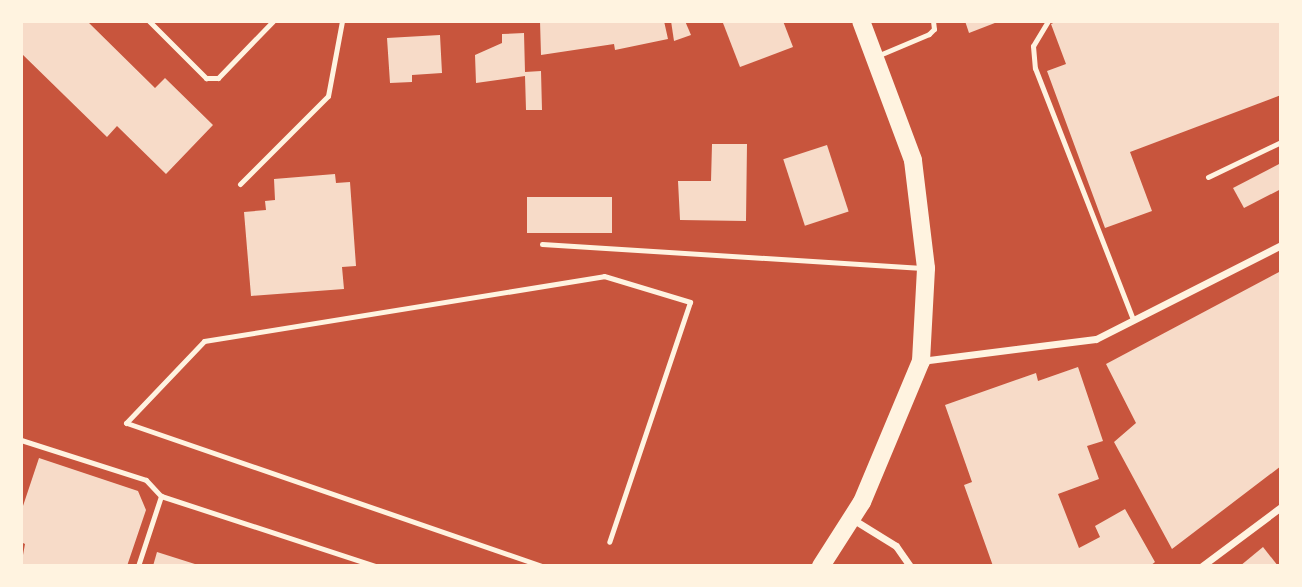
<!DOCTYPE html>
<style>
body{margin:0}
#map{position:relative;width:1302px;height:587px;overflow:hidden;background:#c8553d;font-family:Rubik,sans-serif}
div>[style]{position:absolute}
.building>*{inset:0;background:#f7dbc8;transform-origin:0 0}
.service>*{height:5px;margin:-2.5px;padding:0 2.5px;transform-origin:2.5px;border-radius:2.5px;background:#fff3e0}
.minor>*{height:7px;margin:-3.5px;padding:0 3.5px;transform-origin:3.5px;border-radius:3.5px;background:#fff3e0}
.primary>*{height:18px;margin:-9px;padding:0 9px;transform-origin:9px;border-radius:9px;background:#fff3e0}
span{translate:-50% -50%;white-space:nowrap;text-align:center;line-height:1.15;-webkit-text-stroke:6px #fff3e0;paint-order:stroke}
.frame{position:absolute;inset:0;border:23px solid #fff3e0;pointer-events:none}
</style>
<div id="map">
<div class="building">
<div style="clip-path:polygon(21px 21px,87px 21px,155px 88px,165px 78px,213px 125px,166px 174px,117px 126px,107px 137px,21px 53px)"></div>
<div style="clip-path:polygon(540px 21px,664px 21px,668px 39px,615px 50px,614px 44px,541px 55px)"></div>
<div style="clip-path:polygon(671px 21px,685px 21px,691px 35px,674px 41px)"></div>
<div style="clip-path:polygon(783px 21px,793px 47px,740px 67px,723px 23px)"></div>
<div style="clip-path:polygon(965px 21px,1000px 21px,969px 33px)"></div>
<div style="clip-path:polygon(1058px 21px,1281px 21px,1281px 95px,1130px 152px,1152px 211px,1105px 228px,1047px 71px,1066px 64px,1051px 24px)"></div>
<div style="clip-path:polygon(524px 33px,525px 72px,541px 71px,542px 110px,526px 110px,525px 76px,476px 83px,475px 55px,502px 43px,502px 34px)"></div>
<div style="clip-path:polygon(440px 35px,442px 73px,412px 75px,412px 82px,390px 83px,387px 38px)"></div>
<div style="clip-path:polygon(712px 144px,747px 144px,746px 221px,680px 220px,678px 181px,711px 181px)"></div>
<div style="left:827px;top:145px;width:70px;height:46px;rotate:72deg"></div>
<div style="clip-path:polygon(1281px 163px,1281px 189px,1244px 208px,1233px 188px)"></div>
<div style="clip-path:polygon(335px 174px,336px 183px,350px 182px,356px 266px,342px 267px,344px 289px,251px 296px,244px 212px,266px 210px,265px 201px,275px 200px,274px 179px)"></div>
<div style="left:612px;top:197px;width:36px;height:85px;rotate:90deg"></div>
<div style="clip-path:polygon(1281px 271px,1281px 466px,1172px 549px,1114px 442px,1136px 423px,1106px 364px)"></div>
<div style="clip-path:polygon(1078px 367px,1103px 441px,1087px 446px,1099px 479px,1058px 494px,1079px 548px,1100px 537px,1095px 526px,1125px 509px,1155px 562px,1150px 566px,993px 566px,964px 485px,972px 482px,945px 405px,1036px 373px,1038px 381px)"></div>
<div style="clip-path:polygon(39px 458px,138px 491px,146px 510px,127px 566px,21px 566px,25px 544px,21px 542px,21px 512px)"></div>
<div style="clip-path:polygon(1263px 547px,1278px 566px,1240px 566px)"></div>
<div style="clip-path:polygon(157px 552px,198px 565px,198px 566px,153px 566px)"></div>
</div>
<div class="service">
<div style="left:149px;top:21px;width:81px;rotate:45deg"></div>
<div style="left:206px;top:78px;width:12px"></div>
<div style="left:218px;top:78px;width:79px;rotate:-46deg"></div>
<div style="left:1048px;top:21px;width:29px;rotate:121deg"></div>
<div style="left:1033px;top:46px;width:22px;rotate:85deg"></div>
<div style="left:1035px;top:68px;width:270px;rotate:68.7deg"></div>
<div style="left:877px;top:56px;width:56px;rotate:-22.9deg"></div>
<div style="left:929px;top:34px;width:7px;rotate:-45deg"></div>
<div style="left:934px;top:29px;width:8px;rotate:-97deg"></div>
<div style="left:1208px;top:177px;width:81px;rotate:-25.6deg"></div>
<div style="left:240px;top:184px;width:124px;rotate:-45deg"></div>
<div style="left:328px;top:96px;width:76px;rotate:-79.4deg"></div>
<div style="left:542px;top:244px;width:381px;rotate:3.6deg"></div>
<div style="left:21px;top:440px;width:131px;rotate:17.7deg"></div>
<div style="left:146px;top:480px;width:22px;rotate:47deg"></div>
<div style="left:161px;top:496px;width:225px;rotate:18.1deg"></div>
<div style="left:138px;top:566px;width:74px;rotate:-71.8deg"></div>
<div style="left:542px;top:566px;width:440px;rotate:-161deg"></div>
<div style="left:126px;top:423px;width:113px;rotate:-46.4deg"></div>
<div style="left:204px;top:341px;width:405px;rotate:-9.2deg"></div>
<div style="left:604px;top:276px;width:90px;rotate:16.8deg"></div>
<div style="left:690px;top:302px;width:253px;rotate:108.6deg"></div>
</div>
<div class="minor">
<div style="left:921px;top:361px;width:176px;rotate:-7.2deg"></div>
<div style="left:1096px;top:339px;width:208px;rotate:-26.9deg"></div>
<div style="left:854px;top:520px;width:49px;rotate:31.8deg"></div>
<div style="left:896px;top:546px;width:24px;rotate:55deg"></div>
<div style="left:1202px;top:566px;width:99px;rotate:-36.8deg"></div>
</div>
<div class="primary">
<div style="left:821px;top:566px;width:76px;rotate:-57.4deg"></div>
<div style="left:862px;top:502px;width:153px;rotate:-67.3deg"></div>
<div style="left:921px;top:361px;width:93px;rotate:-86.9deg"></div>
<div style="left:926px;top:268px;width:109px;rotate:-96.9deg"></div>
<div style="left:913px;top:160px;width:148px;rotate:-110.5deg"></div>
</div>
<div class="frame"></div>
</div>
